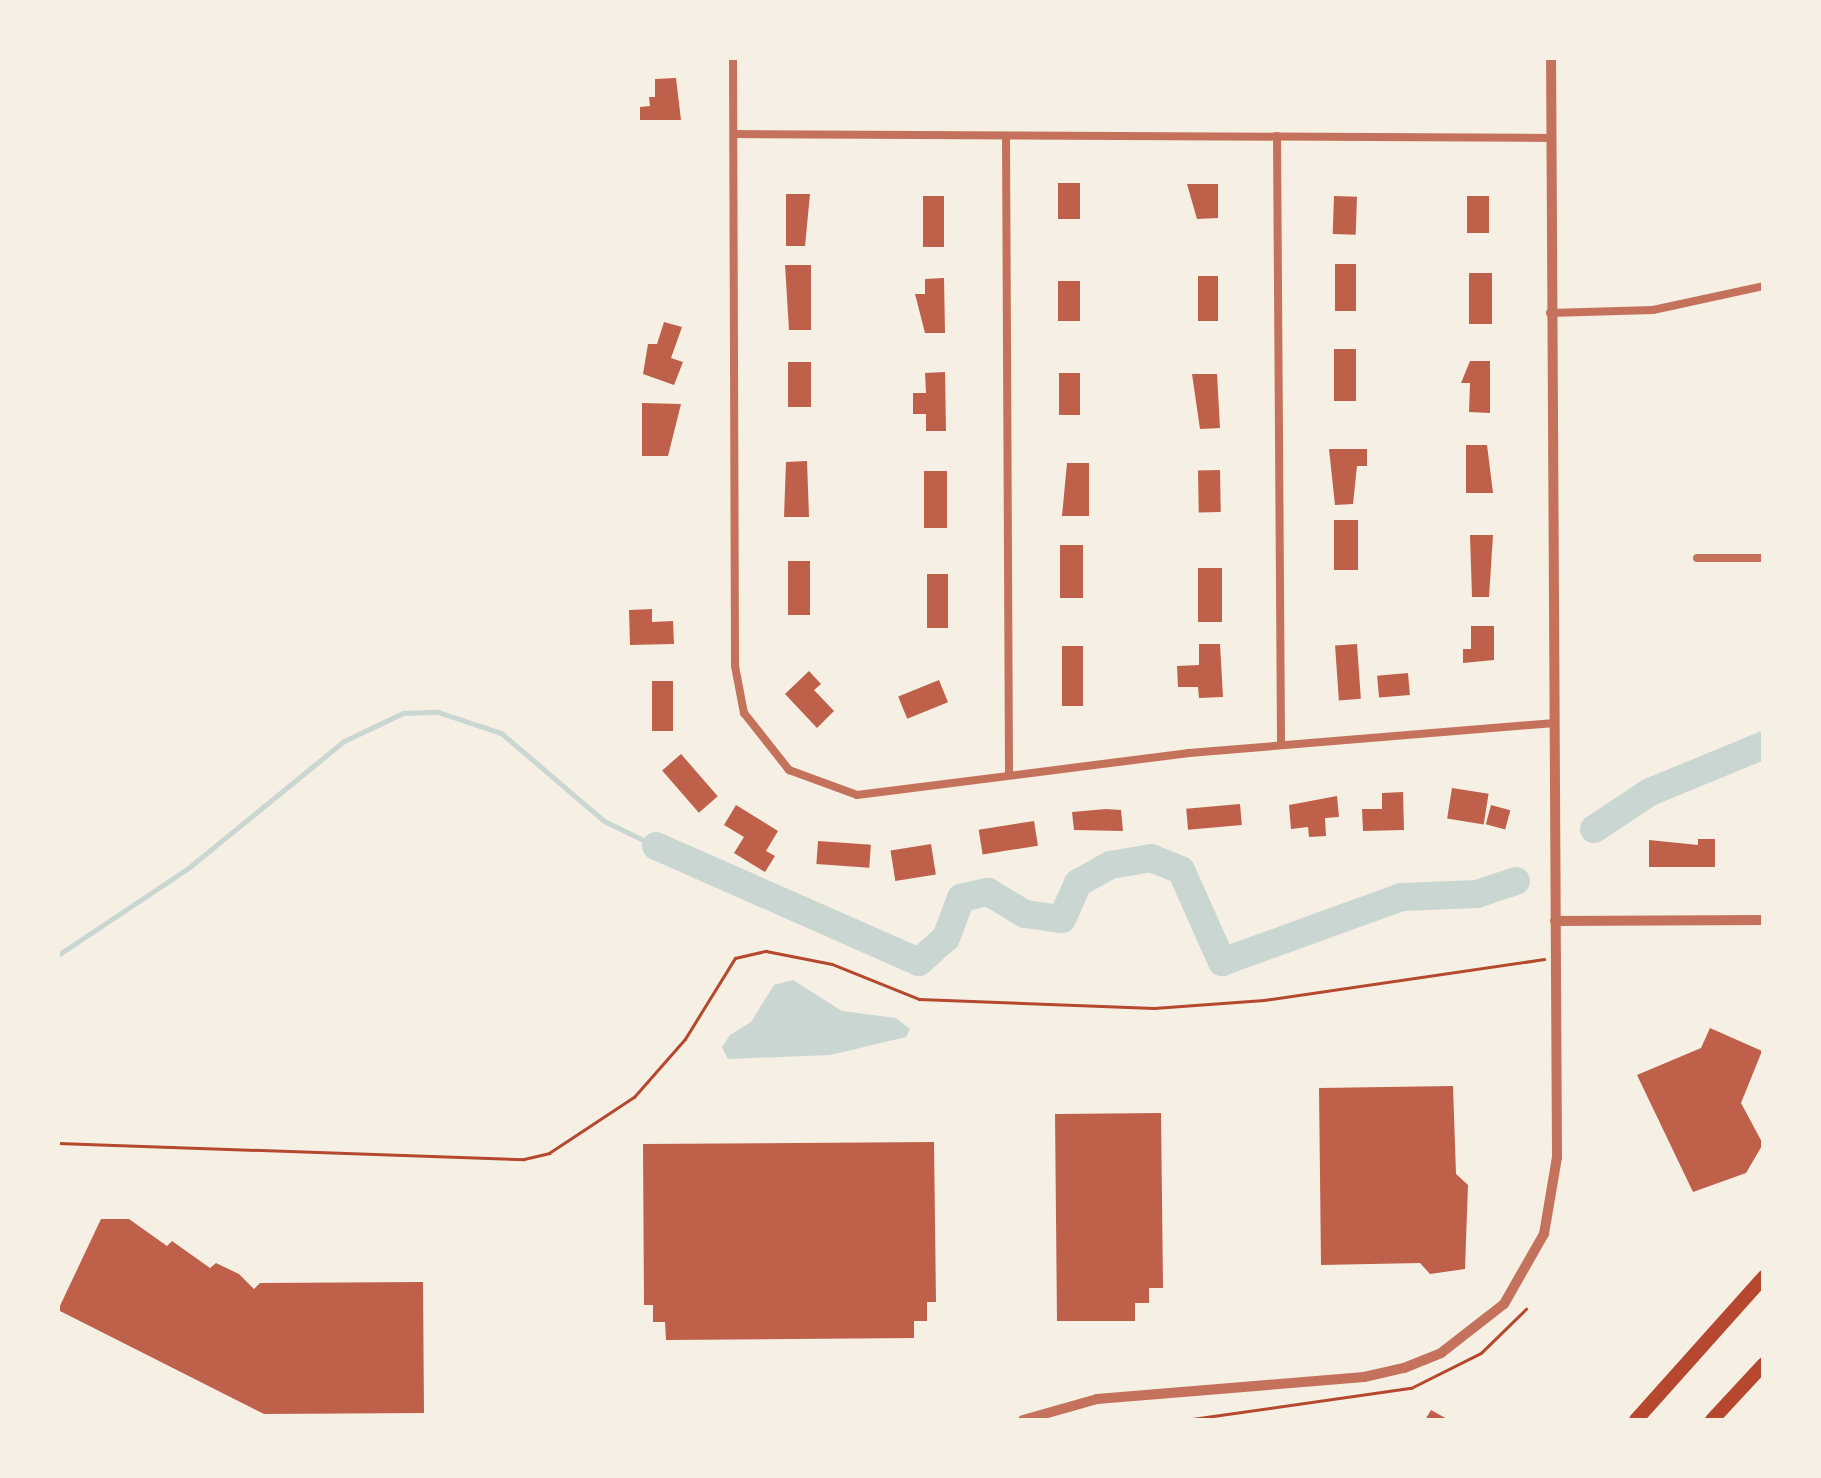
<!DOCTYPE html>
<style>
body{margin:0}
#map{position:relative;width:1821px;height:1478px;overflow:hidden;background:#f6efe4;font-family:"Titillium Web",sans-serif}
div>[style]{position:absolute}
.water>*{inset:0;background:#c9d6d2}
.stream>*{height:5px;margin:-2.5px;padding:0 2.5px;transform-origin:2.5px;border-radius:2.5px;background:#c9d6d2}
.river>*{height:28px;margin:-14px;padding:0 14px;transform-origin:14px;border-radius:14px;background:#c9d6d2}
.building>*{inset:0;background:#bf614a;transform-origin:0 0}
.path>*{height:2.5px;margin:-1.25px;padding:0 1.25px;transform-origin:1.25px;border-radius:1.25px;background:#b5482f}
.minor>*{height:8px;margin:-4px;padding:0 4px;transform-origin:4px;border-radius:4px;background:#c5725c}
.tertiary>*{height:10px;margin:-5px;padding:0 5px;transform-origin:5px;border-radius:5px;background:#c5725c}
.trunk>*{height:14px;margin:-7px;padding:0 7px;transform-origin:7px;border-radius:7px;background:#b5482f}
span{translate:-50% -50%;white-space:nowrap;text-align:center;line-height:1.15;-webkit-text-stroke:10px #f6efe4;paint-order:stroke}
.frame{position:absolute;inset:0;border:60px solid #f6efe4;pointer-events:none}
</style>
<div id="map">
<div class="water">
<div style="clip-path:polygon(793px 980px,842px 1011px,896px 1018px,910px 1029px,906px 1037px,830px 1055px,728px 1059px,722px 1047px,730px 1035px,751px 1022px,774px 985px)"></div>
</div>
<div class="stream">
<div style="left:58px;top:955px;width:155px;rotate:-33.7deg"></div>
<div style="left:187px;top:869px;width:203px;rotate:-39.2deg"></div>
<div style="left:344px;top:741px;width:65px;rotate:-25.4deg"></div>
<div style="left:403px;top:713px;width:35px;rotate:-2deg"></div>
<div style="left:438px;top:712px;width:66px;rotate:18.4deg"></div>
<div style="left:501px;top:733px;width:135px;rotate:40.5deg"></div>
<div style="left:604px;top:821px;width:58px;rotate:25.7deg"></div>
</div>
<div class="river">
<div style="left:1594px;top:829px;width:67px;rotate:-33.5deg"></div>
<div style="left:1650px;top:792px;width:123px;rotate:-22.4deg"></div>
<div style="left:656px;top:846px;width:287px;rotate:23.8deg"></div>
<div style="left:919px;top:962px;width:36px;rotate:-42deg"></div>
<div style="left:946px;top:938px;width:43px;rotate:-69.4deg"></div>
<div style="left:961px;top:898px;width:28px;rotate:-13deg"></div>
<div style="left:988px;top:892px;width:43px;rotate:30.7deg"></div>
<div style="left:1025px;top:914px;width:37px;rotate:8deg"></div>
<div style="left:1062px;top:919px;width:39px;rotate:-66deg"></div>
<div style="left:1078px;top:883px;width:38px;rotate:-29deg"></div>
<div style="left:1111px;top:865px;width:41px;rotate:-9.9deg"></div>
<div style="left:1151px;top:858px;width:32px;rotate:22deg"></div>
<div style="left:1181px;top:870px;width:101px;rotate:66deg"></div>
<div style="left:1222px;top:962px;width:191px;rotate:-19.9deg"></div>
<div style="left:1402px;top:897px;width:75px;rotate:-2.3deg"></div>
<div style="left:1477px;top:894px;width:41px;rotate:-18.4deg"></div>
</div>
<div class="building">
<div style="clip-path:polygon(676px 78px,681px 120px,640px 120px,640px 107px,650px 106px,649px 97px,655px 97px,655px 79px)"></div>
<div style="left:1058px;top:183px;width:22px;height:36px"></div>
<div style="clip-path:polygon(1187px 184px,1218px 184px,1218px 218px,1197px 219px)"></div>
<div style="clip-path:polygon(786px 194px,810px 194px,805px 246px,786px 246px)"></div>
<div style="left:923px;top:196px;width:21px;height:51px"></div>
<div style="left:1334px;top:196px;width:23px;height:38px;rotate:2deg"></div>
<div style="left:1467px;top:196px;width:22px;height:37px"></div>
<div style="left:1335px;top:264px;width:21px;height:47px"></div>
<div style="clip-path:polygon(785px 265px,811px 265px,811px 330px,789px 330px)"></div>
<div style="left:1469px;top:273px;width:23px;height:51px"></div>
<div style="left:1198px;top:276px;width:20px;height:45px"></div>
<div style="clip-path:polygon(944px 278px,945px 333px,925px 333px,915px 294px,925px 294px,925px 279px)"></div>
<div style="left:1058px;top:281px;width:22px;height:40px"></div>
<div style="clip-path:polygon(664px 322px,682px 327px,671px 358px,683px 362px,674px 385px,643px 374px,648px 344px,657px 344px)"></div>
<div style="left:1334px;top:349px;width:22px;height:52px"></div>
<div style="clip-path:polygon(1470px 361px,1490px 361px,1490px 413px,1469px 412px,1470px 383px,1461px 383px)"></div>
<div style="left:788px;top:362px;width:23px;height:45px"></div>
<div style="clip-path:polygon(945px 372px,946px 431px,926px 431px,926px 414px,913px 414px,913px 393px,926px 393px,925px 373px)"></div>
<div style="left:1080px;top:373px;width:42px;height:21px;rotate:90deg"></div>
<div style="clip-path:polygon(1192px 374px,1217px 374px,1220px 428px,1200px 429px)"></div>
<div style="clip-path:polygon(642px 403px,681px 404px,668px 456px,642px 456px)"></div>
<div style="clip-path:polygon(1466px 445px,1487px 445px,1493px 493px,1466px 493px)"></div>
<div style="clip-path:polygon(1329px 449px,1367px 449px,1367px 466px,1357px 466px,1353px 504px,1335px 505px)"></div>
<div style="clip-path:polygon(807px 461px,809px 517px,784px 517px,786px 462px)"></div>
<div style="clip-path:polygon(1067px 463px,1089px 463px,1089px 516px,1062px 516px)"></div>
<div style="left:1220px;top:470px;width:42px;height:22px;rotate:89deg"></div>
<div style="left:924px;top:471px;width:23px;height:57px"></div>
<div style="left:1334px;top:520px;width:24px;height:50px"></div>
<div style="clip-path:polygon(1470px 535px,1493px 535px,1489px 597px,1472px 597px)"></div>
<div style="left:1060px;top:545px;width:23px;height:53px"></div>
<div style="left:788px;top:561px;width:22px;height:54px"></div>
<div style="left:1198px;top:568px;width:24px;height:54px"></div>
<div style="left:948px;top:574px;width:54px;height:21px;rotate:90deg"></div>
<div style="clip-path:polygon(652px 609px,652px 622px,673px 621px,674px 644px,630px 645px,629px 610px)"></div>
<div style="clip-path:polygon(1471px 626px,1494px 626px,1494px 660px,1463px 663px,1463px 649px,1471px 649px)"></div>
<div style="clip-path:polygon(1199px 644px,1220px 644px,1223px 697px,1199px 698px,1198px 687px,1178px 687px,1177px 666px,1199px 665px)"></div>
<div style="left:1357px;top:644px;width:55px;height:22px;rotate:86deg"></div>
<div style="left:1062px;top:646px;width:21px;height:60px"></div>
<div style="clip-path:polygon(809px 671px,821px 684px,814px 690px,834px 711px,817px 728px,785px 694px)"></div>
<div style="left:1408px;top:673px;width:22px;height:31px;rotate:85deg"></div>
<div style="left:939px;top:680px;width:24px;height:44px;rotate:68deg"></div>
<div style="left:652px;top:681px;width:21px;height:50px"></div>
<div style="left:681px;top:754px;width:56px;height:25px;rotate:49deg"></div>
<div style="left:1452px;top:788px;width:37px;height:31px;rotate:9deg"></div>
<div style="clip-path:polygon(1403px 792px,1404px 830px,1363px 831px,1362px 809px,1382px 809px,1382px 793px)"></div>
<div style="clip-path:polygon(1337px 796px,1339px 817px,1325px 818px,1326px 836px,1309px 837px,1308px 827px,1291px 829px,1289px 805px)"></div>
<div style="left:1240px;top:804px;width:21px;height:54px;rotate:85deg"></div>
<div style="clip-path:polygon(736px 805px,778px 831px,766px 851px,775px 856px,765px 872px,734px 853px,744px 837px,724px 825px)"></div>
<div style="left:1491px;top:805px;width:20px;height:20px;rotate:15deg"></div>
<div style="clip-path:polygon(1106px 809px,1121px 810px,1123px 831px,1074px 830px,1072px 812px)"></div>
<div style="left:1034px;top:821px;width:25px;height:56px;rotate:81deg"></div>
<div style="clip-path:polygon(1698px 839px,1715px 839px,1715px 867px,1649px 867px,1649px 840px,1698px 845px)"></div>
<div style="left:818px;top:841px;width:53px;height:23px;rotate:4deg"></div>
<div style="left:931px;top:844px;width:31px;height:41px;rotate:81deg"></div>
<div style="clip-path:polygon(1710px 1028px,1762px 1051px,1741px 1103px,1763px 1144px,1746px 1173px,1693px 1192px,1637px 1075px,1701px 1048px)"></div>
<div style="clip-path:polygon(1453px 1086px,1456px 1174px,1468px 1185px,1465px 1269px,1430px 1274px,1420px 1263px,1321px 1265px,1319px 1088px)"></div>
<div style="clip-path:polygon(1161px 1113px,1163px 1288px,1149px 1288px,1149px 1303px,1135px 1303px,1135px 1321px,1057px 1321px,1055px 1114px)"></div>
<div style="clip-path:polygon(934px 1142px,936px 1302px,927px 1302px,927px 1321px,914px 1321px,914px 1338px,666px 1340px,665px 1322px,653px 1322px,653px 1305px,644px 1305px,643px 1144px)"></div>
<div style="clip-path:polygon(101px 1219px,129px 1219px,167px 1246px,172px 1241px,210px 1268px,216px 1263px,239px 1274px,254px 1289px,260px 1283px,423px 1282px,424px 1413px,264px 1414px,58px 1310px)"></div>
<div style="clip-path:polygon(1431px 1410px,1449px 1420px,1425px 1420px)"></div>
</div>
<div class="path">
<div style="left:58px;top:1143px;width:466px;rotate:2deg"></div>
<div style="left:524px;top:1159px;width:26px;rotate:-13deg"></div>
<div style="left:549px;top:1153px;width:102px;rotate:-33.4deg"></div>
<div style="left:634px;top:1097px;width:77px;rotate:-48.7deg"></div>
<div style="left:685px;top:1039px;width:95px;rotate:-58.3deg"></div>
<div style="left:735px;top:958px;width:32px;rotate:-13deg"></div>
<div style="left:766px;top:951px;width:67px;rotate:11.1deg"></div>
<div style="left:832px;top:964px;width:94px;rotate:21.9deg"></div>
<div style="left:919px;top:999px;width:235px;rotate:2.2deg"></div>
<div style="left:1154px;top:1008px;width:110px;rotate:-4.2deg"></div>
<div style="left:1264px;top:1000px;width:283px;rotate:-8.3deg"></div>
<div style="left:1185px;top:1420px;width:228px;rotate:-8.1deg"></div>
<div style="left:1411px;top:1388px;width:78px;rotate:-26.6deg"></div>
<div style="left:1481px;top:1353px;width:63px;rotate:-44.4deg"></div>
</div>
<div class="minor">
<div style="left:733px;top:58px;width:608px;rotate:89.81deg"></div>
<div style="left:735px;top:666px;width:48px;rotate:79.2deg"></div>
<div style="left:744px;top:713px;width:73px;rotate:51.7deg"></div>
<div style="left:789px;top:770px;width:72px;rotate:20.2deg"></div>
<div style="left:857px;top:795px;width:335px;rotate:-7.2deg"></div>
<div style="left:1189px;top:753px;width:364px;rotate:-4.7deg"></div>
<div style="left:734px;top:134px;width:816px;rotate:0.28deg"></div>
<div style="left:1006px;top:136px;width:637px;rotate:89.73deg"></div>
<div style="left:1277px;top:136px;width:609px;rotate:89.62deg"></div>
<div style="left:1550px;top:313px;width:103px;rotate:-1.7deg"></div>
<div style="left:1653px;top:310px;width:114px;rotate:-12.2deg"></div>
<div style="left:1697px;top:558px;width:67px"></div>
</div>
<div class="tertiary">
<div style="left:1555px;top:921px;width:209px;rotate:-0.3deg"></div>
<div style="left:1023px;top:1420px;width:77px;rotate:-15.8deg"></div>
<div style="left:1097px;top:1399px;width:268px;rotate:-4.7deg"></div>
<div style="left:1364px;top:1377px;width:41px;rotate:-12.7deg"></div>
<div style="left:1404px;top:1368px;width:40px;rotate:-22deg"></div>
<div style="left:1441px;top:1353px;width:80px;rotate:-37.9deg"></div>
<div style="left:1504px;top:1304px;width:81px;rotate:-60.3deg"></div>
<div style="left:1544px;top:1234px;width:78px;rotate:-80.4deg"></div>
<div style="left:1557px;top:1157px;width:1099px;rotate:-90.31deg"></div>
</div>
<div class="trunk">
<div style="left:1636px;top:1420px;width:192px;rotate:-48.2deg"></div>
<div style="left:1712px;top:1420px;width:76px;rotate:-47.1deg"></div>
</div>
<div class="frame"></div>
</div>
